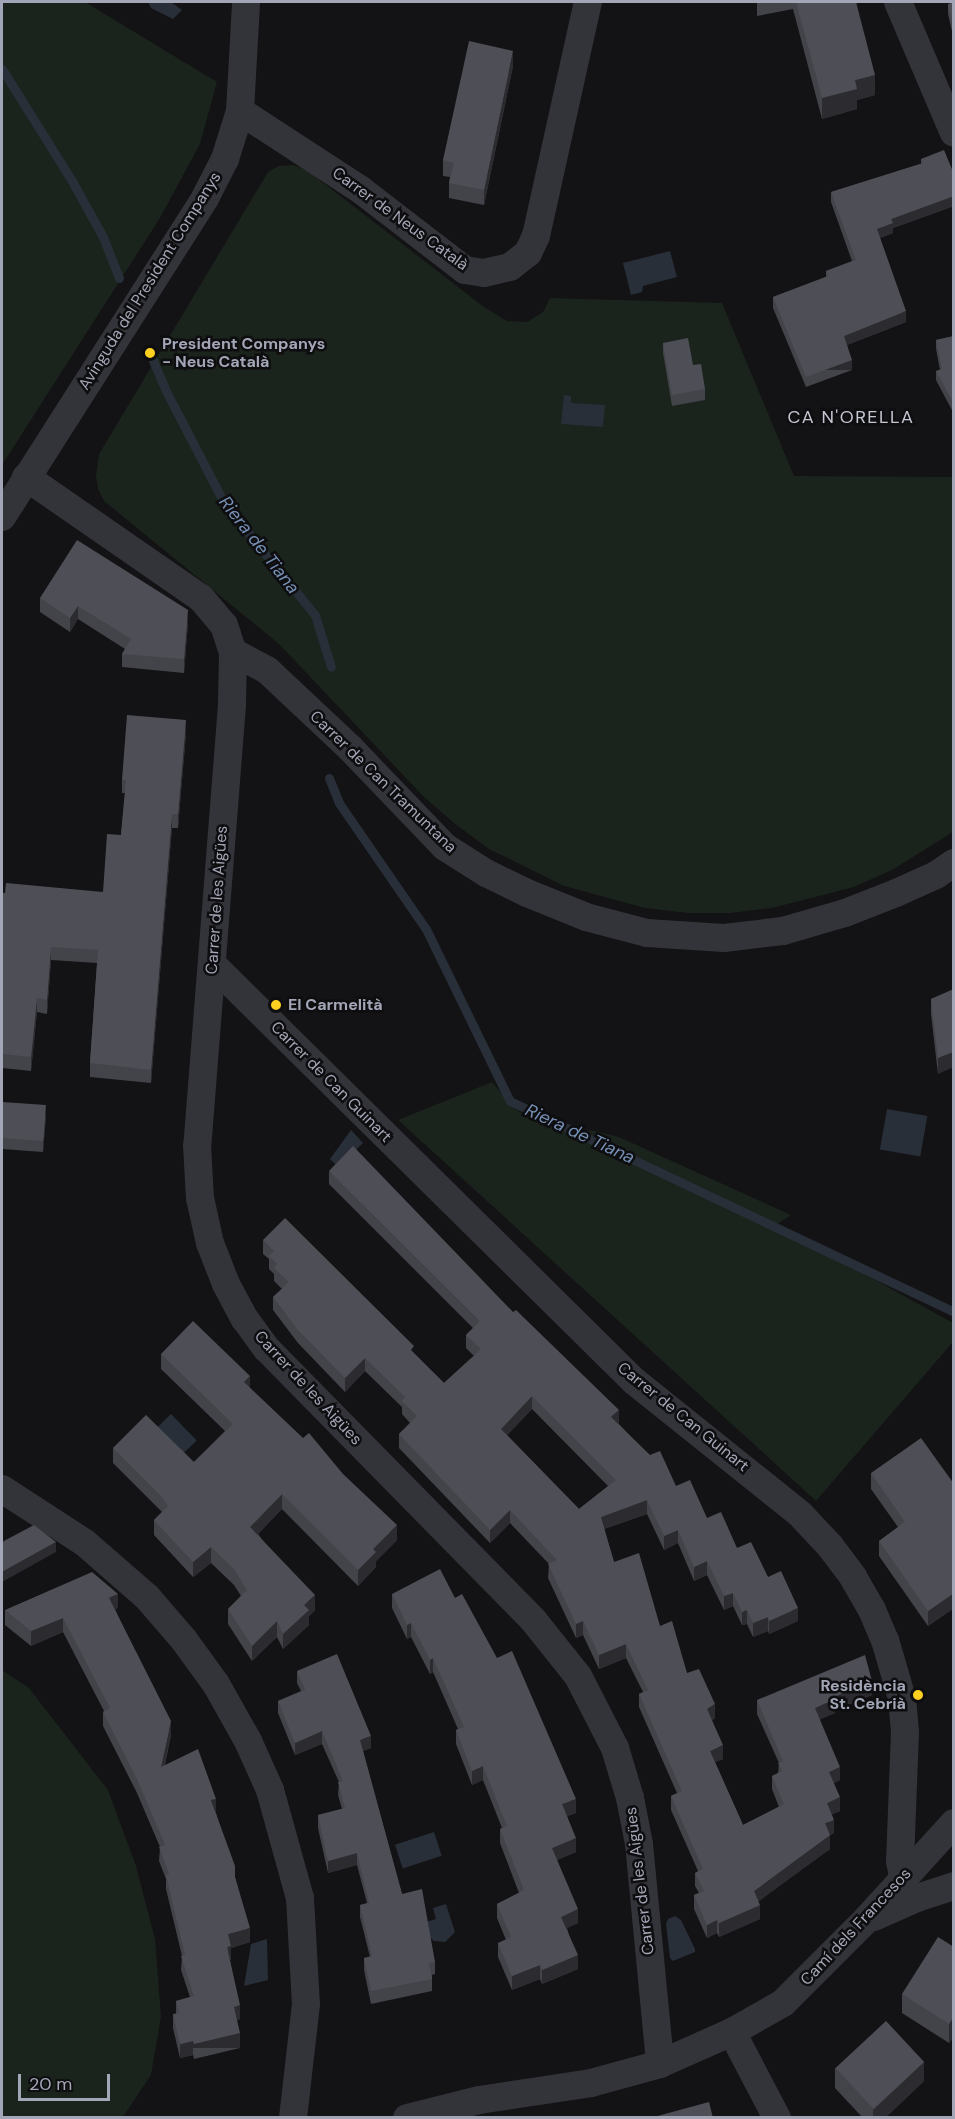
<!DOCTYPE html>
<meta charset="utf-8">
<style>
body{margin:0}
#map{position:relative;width:955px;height:2119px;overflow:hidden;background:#131214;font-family:"DM Sans",sans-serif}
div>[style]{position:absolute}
.green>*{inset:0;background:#1a231c}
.water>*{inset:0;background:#282f39;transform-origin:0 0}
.stream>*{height:9px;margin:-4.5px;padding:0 4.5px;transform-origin:4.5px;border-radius:4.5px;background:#282f39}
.street>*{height:28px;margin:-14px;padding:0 14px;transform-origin:14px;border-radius:14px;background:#33333a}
.wall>*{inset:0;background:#43434a}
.shaded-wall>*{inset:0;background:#2c2b30;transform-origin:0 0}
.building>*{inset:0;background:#4e4e56;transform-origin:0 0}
.dots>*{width:16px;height:16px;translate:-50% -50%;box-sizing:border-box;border:3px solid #0e0d0f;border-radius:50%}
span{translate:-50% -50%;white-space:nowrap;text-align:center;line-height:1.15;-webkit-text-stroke:5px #0e0d0f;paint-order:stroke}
.street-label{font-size:16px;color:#a3a6b6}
.poi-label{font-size:16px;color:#a3a6b6;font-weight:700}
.left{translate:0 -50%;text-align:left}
.right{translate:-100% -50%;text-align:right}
.neighbourhood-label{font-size:18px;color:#c4c6d2;letter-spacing:1.5px}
.water-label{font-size:18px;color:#7690b5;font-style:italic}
.frame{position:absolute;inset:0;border:3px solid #a3a6b6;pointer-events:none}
.scale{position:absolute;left:18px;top:2074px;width:92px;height:27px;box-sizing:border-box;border:3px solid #a3a6b6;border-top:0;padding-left:8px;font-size:18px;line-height:21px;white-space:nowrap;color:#a3a6b6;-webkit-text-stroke:4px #0e0d0f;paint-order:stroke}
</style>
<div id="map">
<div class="green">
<div style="clip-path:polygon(2px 2px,85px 2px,217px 82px,200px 144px,160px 218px,2px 465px)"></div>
<div style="clip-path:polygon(294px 165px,308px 171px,484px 307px,507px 321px,527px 322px,543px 312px,550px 298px,722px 303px,794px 476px,953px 477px,953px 832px,892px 870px,854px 887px,772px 908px,730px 913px,688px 913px,645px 908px,564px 886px,489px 849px,455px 824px,423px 796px,279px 644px,104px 501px,98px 489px,96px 476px,99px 454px,268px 172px,279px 166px)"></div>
<div style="clip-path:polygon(492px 1082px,515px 1109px,539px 1123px,564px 1129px,596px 1131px,619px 1137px,791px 1215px,776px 1225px,953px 1323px,953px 1342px,816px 1501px,398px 1120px)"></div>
<div style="clip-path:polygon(2px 1670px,29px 1688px,108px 1790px,136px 1866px,155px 1939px,161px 2017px,151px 2075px,123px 2117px,2px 2117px)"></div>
</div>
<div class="water">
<div style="clip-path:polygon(148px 2px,171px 2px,182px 10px,173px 19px,151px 8px)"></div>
<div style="clip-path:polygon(670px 251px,677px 277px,643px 286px,642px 292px,631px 295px,623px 263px)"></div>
<div style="clip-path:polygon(564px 395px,571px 396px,571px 403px,605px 405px,603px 427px,561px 424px)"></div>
<div style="left:887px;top:1109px;width:41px;height:41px;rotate:10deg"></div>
<div style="clip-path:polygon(351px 1130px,363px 1143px,338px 1167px,330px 1159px)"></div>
<div style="left:171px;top:1414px;width:37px;height:23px;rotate:46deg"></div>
<div style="left:434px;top:1832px;width:25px;height:41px;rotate:72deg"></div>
<div style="clip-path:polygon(446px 1904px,455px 1932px,445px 1942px,434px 1941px,428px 1936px,426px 1922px,436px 1919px,433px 1908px)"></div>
<div style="clip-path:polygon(675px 1916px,681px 1920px,695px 1949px,695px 1952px,673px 1961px,670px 1958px,666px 1924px,668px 1919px)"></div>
<div style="clip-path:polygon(267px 1939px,268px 1980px,244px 1986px,251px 1944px)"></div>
</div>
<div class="stream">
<div style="left:2px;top:69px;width:132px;rotate:58deg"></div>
<div style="left:72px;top:181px;width:64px;rotate:61deg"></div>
<div style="left:103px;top:237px;width:44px;rotate:68.7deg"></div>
<div style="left:152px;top:358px;width:36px;rotate:67deg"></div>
<div style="left:166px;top:391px;width:126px;rotate:62.6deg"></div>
<div style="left:224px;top:503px;width:144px;rotate:50.9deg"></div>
<div style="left:315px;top:615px;width:54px;rotate:72.9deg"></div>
<div style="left:329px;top:778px;width:27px;rotate:68deg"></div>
<div style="left:339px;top:803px;width:153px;rotate:55.4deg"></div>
<div style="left:426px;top:929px;width:191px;rotate:64deg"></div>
<div style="left:510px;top:1101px;width:492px;rotate:25.4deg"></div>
</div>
<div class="street">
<div style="left:898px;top:2px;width:142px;rotate:66.9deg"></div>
<div style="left:240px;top:111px;width:145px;rotate:33.1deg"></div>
<div style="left:361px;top:190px;width:131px;rotate:37.6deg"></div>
<div style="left:465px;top:270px;width:19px;rotate:9deg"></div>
<div style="left:484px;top:273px;width:27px;rotate:-13deg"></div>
<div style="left:510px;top:267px;width:23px;rotate:-38deg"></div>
<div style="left:528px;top:253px;width:19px;rotate:-65deg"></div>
<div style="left:536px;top:236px;width:240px;rotate:-77.5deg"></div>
<div style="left:26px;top:477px;width:213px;rotate:34.7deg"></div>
<div style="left:201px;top:598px;width:35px;rotate:50deg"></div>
<div style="left:224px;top:625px;width:28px;rotate:72deg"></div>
<div style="left:233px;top:652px;width:53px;rotate:91.1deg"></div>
<div style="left:232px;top:705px;width:441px;rotate:94.5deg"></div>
<div style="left:197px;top:1145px;width:53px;rotate:86.8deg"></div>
<div style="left:200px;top:1198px;width:46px;rotate:77.5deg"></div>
<div style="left:210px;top:1243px;width:44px;rotate:68.7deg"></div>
<div style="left:226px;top:1284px;width:40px;rotate:62deg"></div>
<div style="left:245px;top:1319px;width:37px;rotate:54deg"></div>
<div style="left:267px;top:1349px;width:381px;rotate:45.5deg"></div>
<div style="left:534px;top:1621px;width:70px;rotate:51.3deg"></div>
<div style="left:578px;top:1676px;width:81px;rotate:62.8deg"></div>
<div style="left:615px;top:1748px;width:52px;rotate:73.3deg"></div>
<div style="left:630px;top:1798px;width:47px;rotate:78.9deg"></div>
<div style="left:639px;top:1844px;width:221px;rotate:84.5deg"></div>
<div style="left:2px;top:517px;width:378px;rotate:-57.5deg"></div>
<div style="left:205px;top:198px;width:44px;rotate:-62.9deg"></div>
<div style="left:225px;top:159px;width:50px;rotate:-72.6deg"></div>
<div style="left:240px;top:111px;width:109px;rotate:-86.8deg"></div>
<div style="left:233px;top:652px;width:38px;rotate:28deg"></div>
<div style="left:267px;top:670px;width:114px;rotate:43.2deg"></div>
<div style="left:350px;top:748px;width:137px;rotate:46.2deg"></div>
<div style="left:445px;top:847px;width:49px;rotate:32.4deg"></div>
<div style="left:486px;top:873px;width:46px;rotate:26deg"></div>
<div style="left:527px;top:893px;width:64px;rotate:22.1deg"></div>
<div style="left:586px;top:917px;width:63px;rotate:14.7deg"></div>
<div style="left:647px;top:933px;width:77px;rotate:3.7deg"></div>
<div style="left:724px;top:938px;width:59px;rotate:-6.8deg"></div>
<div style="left:783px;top:931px;width:65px;rotate:-16.2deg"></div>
<div style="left:845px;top:913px;width:55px;rotate:-21.4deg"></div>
<div style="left:896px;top:893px;width:44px;rotate:-24.2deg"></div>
<div style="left:936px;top:875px;width:22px;rotate:-34deg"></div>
<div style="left:213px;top:965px;width:592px;rotate:44.66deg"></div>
<div style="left:634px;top:1381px;width:213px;rotate:38.7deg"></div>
<div style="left:800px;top:1514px;width:44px;rotate:46.8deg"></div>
<div style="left:830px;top:1546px;width:39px;rotate:53deg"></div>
<div style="left:853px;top:1577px;width:38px;rotate:60deg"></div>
<div style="left:872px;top:1610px;width:33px;rotate:67deg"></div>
<div style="left:885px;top:1640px;width:60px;rotate:73.7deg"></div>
<div style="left:902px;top:1698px;width:34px;rotate:85deg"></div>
<div style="left:905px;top:1732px;width:129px;rotate:92.2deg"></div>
<div style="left:900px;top:1861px;width:15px;rotate:79deg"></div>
<div style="left:2px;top:1489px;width:99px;rotate:33deg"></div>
<div style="left:85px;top:1543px;width:82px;rotate:41.1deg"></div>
<div style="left:147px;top:1597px;width:57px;rotate:49.3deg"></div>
<div style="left:184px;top:1640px;width:54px;rotate:54deg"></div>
<div style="left:216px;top:1684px;width:65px;rotate:60.7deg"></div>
<div style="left:248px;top:1741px;width:54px;rotate:65.8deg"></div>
<div style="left:270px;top:1790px;width:112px;rotate:74.5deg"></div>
<div style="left:300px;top:1898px;width:106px;rotate:86.8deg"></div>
<div style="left:306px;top:2004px;width:115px;rotate:96.5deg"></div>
<div style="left:874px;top:1917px;width:47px;rotate:-23.8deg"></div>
<div style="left:917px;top:1898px;width:39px;rotate:-18deg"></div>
<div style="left:732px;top:2032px;width:97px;rotate:62.4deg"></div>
<div style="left:407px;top:2118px;width:74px;rotate:-14deg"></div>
<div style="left:479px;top:2100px;width:113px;rotate:-8.6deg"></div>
<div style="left:591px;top:2083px;width:72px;rotate:-15.4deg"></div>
<div style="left:660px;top:2064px;width:79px;rotate:-24deg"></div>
<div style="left:732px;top:2032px;width:59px;rotate:-29.6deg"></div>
<div style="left:783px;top:2003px;width:117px;rotate:-45deg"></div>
<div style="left:866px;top:1920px;width:131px;rotate:-47.8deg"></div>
</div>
<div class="wall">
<div style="clip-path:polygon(757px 2px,856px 2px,875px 95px,857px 100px,857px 109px,822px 119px,793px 9px,757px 16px)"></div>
<div style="clip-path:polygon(949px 2px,954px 2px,954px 40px,948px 14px,948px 4px,950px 4px)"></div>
<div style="clip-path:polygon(513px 66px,484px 205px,449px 198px,449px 183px,450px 177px,443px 176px,443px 160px)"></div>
<div style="clip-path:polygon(921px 159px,954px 174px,954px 206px,893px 228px,893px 233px,880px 238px,906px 322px,847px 345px,852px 370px,806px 387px,773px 308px,773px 297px,826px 277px,826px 271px,852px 261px,831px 202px,831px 192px,921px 164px)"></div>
<div style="clip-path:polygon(954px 336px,954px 414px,936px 380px,936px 371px,940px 370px,936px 349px,936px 340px)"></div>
<div style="clip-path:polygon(663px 343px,693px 365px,705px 389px,705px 400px,672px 406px,663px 353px)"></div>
<div style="clip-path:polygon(40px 598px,188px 623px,184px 673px,122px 667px,122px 654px,125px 649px,78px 619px,70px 632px,40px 612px)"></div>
<div style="clip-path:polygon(186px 733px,178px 828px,172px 828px,151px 1083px,90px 1077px,90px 1063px,97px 963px,51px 960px,47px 1014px,37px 1012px,31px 1071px,2px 1068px,2px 893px,103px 892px,121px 835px,125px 793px,122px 793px,122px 780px)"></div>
<div style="clip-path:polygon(954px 989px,938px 1074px,931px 1014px,931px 999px)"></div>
<div style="clip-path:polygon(2px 1102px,46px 1115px,43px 1152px,2px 1149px)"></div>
<div style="clip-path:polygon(evenodd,329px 1171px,619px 1424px,676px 1486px,707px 1518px,737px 1548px,768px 1577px,798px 1621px,769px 1634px,768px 1631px,753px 1637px,747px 1624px,742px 1625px,733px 1606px,724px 1610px,707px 1575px,694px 1581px,678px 1543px,664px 1550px,647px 1514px,604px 1529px,614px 1562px,660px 1626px,687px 1673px,715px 1718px,712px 1720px,723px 1759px,715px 1762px,743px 1825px,779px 1807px,772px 1789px,772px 1776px,778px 1773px,779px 1763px,757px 1714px,757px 1700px,872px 1695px,835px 1710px,835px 1713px,819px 1719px,840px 1780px,834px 1783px,840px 1811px,832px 1814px,834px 1833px,830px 1835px,830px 1849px,758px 1901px,760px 1919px,719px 1937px,717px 1933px,707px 1938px,694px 1909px,694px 1895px,699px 1893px,695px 1886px,695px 1873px,698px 1871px,671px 1810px,671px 1796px,677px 1793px,639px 1707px,639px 1694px,643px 1692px,626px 1658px,599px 1669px,583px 1635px,576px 1638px,548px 1578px,549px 1564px,510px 1523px,490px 1543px,399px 1448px,399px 1434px,410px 1423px,402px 1414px,402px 1407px,365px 1371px,345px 1392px,298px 1343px,273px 1310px,273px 1297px,282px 1289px,274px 1281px,274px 1274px,269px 1269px,269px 1259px,263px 1254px,263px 1240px,414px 1354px,444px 1383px,474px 1356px,466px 1348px,466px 1335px,473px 1328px,329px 1184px,329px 1171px,532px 1409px,608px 1486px,579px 1509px,507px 1435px,532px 1409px)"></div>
<div style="clip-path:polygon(161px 1354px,250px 1388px,397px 1540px,376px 1561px,376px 1567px,358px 1586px,282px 1509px,258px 1534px,315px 1610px,309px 1616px,309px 1625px,283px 1649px,277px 1637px,252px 1661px,228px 1624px,228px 1609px,241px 1596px,234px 1585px,211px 1563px,193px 1577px,154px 1535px,154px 1520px,162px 1512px,113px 1463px,113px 1448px,194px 1462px,225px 1431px,161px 1369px)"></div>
<div style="clip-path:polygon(871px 1473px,954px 1484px,954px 1608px,928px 1626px,879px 1556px,879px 1541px,898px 1527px,871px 1489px)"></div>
<div style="clip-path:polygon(392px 1594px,455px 1598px,576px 1813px,567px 1816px,576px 1852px,557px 1860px,578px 1923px,567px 1928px,578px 1969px,542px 1984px,540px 1979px,512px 1990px,498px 1957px,498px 1943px,506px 1940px,497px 1918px,497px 1904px,519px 1893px,500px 1843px,500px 1829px,502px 1828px,483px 1780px,472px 1785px,456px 1744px,456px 1730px,458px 1729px,433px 1672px,430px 1674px,411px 1637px,407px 1639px,392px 1608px)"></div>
<div style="clip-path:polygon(118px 1608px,115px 1609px,171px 1735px,165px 1765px,216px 1813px,235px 1877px,250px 1942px,231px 1948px,231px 1960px,230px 1960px,240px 2019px,237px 2020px,240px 2048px,194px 2059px,193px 2055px,180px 2058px,173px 2028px,173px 2014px,176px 2014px,176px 2001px,190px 1997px,181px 1970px,182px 1956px,166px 1889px,166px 1879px,159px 1861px,160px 1847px,137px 1793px,103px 1726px,103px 1712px,104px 1711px,63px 1632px,31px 1646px,5px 1625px,5px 1610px)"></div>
<div style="clip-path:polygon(297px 1671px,371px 1748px,363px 1751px,402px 1894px,435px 1962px,435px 1974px,432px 1975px,432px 1991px,371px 2004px,364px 1970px,364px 1958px,370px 1957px,360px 1917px,360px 1905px,367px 1903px,357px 1865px,328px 1873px,318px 1828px,318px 1815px,342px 1809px,338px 1795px,339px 1782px,322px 1744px,295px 1755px,278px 1713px,278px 1701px,301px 1691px,297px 1683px)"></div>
<div style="clip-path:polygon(954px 1947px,954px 2036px,949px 2043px,902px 2013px,902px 1994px)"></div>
<div style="clip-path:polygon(835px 2068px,924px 2081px,885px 2118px,863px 2118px,835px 2088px)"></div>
</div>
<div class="shaded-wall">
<div style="clip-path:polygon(513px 51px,513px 66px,484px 205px,484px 190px)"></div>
<div style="clip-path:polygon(875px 75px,875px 95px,857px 100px,857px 109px,822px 119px,822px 98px,855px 80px)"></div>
<div style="clip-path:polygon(954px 196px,954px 206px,893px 228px,893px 233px,877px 239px,877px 229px,891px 219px)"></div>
<div style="clip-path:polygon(906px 311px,906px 322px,844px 346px,844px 336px)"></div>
<div style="left:852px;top:360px;width:10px;height:49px;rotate:90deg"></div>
<div style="clip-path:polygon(78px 606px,78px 619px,70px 632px,70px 618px)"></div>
<div style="clip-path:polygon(188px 610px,188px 623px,184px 673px,184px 659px)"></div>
<div style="clip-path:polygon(186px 720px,186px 733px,178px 828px,178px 814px)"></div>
<div style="clip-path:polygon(172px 814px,172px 828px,151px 1083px,151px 1070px)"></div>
<div style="clip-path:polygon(51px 947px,51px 960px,47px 1014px,47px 1000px)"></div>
<div style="clip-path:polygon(37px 998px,37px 1012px,31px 1071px,31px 1057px)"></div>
<div style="clip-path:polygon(954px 1052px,954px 1067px,938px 1074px,938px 1058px)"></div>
<div style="clip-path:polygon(46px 1105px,46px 1115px,43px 1152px,43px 1142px)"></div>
<div style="clip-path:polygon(365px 1358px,365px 1371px,345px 1392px,345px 1378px)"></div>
<div style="clip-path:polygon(250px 1376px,250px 1391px,244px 1382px)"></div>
<div style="clip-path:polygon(532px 1396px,532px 1409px,501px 1442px,501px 1429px)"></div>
<div style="clip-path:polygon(619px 1410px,619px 1424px,611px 1431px,611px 1417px)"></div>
<div style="clip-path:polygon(282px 1494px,282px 1509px,250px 1542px,250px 1527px)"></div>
<div style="clip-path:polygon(647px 1500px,647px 1514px,601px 1530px,601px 1517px)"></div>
<div style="clip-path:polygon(510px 1510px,510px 1523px,490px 1543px,490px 1530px)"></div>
<div style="clip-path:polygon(397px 1525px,397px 1540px,376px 1561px,376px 1567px,358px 1586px,358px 1570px,373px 1549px)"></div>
<div style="clip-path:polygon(678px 1530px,678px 1543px,664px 1550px,664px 1536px)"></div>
<div style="clip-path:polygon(56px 1542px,56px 1552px,2px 1582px,2px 1572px)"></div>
<div style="clip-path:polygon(211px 1547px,211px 1563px,193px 1577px,193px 1562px)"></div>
<div style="clip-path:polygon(707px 1561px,707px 1575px,694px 1581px,694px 1567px)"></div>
<div style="clip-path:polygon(733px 1593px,733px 1606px,724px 1610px,724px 1596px)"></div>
<div style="clip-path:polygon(954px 1593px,954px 1608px,928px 1626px,928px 1611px)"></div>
<div style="clip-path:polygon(118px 1594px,118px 1608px,109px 1612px,109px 1598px)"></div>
<div style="clip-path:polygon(315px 1595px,315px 1610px,309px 1616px,309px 1625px,283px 1649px,283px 1634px,304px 1605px)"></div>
<div style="clip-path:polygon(798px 1608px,798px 1621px,769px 1634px,769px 1621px)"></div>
<div style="clip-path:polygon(747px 1610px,747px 1624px,742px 1625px,742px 1612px)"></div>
<div style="clip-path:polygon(768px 1617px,768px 1631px,753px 1637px,753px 1623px)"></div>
<div style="clip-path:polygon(63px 1618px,63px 1632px,31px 1646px,31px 1631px)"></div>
<div style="clip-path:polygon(277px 1621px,277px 1637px,252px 1661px,252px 1646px)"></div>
<div style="clip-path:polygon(583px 1621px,583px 1635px,576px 1638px,576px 1624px)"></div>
<div style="clip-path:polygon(411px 1623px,411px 1637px,407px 1639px,407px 1625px)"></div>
<div style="clip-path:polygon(626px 1644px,626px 1658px,599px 1669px,599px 1655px)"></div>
<div style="clip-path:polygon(433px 1658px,433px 1672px,430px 1674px,430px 1660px)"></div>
<div style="clip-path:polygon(872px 1681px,872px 1695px,835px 1710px,835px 1713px,815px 1722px,815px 1708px,834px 1697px)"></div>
<div style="clip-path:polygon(715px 1704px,715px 1718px,707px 1722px,707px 1709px)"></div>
<div style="clip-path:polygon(171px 1721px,171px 1735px,161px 1781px,161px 1767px)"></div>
<div style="clip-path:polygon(322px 1731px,322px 1744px,295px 1755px,295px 1743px)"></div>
<div style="clip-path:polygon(371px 1736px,371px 1748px,360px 1752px,360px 1740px)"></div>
<div style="clip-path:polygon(723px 1745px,723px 1759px,710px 1764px,710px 1751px)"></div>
<div style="clip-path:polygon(483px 1766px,483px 1780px,472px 1785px,472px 1771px)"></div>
<div style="clip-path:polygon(840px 1767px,840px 1780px,829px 1785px,829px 1772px)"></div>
<div style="clip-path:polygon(840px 1797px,840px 1811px,827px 1817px,827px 1803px)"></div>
<div style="clip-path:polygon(216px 1799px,216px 1813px,211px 1800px)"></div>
<div style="clip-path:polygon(576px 1799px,576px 1813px,562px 1818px,562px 1804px)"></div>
<div style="clip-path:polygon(834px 1820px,834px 1833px,825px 1837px,825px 1823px)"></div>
<div style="clip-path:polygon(830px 1835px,830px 1849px,754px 1905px,754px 1891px)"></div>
<div style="clip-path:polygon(576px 1838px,576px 1852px,552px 1862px,552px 1848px)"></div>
<div style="clip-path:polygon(357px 1853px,357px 1865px,328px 1873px,328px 1861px)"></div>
<div style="clip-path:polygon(760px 1905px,760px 1919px,719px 1937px,719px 1923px)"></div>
<div style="clip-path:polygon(578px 1909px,578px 1923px,561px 1931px,561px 1917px)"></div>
<div style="clip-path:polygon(717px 1920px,717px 1933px,707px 1938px,707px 1925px)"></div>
<div style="clip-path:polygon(250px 1928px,250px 1942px,231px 1948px,231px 1960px,227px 1961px,228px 1934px)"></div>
<div style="clip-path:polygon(578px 1955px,578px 1969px,542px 1984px,542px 1970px)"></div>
<div style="clip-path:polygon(540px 1965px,540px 1979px,512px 1990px,512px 1976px)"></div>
<div style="clip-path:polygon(240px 2005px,240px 2019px,234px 2021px,234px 2007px)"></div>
<div style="clip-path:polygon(954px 2016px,954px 2036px,949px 2043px,949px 2024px)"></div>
<div style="left:240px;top:2033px;width:15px;height:47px;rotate:90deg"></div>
<div style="clip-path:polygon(193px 2041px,193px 2055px,180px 2058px,180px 2044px)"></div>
<div style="clip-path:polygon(924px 2062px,924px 2081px,885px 2118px,873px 2118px,873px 2109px)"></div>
</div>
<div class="building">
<div style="clip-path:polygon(796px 2px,856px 2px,875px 75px,855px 80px,857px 89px,822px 98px)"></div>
<div style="clip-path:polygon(954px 3px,954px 31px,948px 4px)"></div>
<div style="clip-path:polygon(469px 41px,513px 51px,484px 190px,449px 183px,454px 163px,443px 160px)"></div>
<div style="clip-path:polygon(944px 150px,954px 174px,954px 196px,891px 219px,893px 223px,877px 229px,906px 311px,844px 336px,852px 360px,806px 377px,773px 297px,828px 276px,826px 271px,856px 260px,831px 192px,923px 163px,921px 159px)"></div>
<div style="clip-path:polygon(954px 336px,954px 404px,936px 371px,942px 369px,936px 340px)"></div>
<div style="clip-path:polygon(688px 338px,693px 365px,701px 364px,705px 389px,672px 395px,663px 343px)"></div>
<div style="clip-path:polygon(77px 540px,188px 610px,184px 659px,122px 654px,131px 639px,78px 606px,70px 618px,40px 598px)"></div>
<div style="clip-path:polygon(127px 715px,186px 720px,178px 814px,172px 814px,151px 1070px,90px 1063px,98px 950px,51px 947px,47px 1000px,37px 998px,31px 1057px,2px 1054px,2px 893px,5px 893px,6px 883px,103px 892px,107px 834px,121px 835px,126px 780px,122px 780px)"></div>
<div style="clip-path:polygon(954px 989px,954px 1052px,938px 1058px,931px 999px)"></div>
<div style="left:2px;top:1102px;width:44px;height:36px;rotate:4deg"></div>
<div style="clip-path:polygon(evenodd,353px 1146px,513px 1312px,516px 1310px,619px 1410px,611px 1417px,650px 1455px,660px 1451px,676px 1486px,690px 1480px,707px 1518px,721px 1512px,737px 1548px,751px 1542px,768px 1577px,781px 1571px,798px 1608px,769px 1621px,768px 1617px,753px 1623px,747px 1610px,742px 1612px,733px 1593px,724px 1596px,707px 1561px,694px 1567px,678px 1530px,664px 1536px,647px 1500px,601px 1517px,614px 1562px,639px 1553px,660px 1626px,672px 1621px,687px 1673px,699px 1669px,715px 1704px,707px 1709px,723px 1745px,710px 1751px,743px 1825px,784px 1804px,772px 1776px,782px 1771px,778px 1763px,783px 1761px,757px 1700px,865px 1655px,872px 1681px,834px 1697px,835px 1699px,815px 1708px,840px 1767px,829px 1772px,840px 1797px,827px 1803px,834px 1820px,825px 1823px,830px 1835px,754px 1891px,760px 1905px,719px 1923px,717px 1920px,707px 1925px,694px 1895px,704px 1891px,695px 1873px,703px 1869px,671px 1796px,682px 1791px,639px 1694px,648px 1690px,626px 1644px,599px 1655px,583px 1621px,576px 1624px,548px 1564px,557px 1560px,510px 1510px,490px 1530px,399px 1434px,417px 1416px,402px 1401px,405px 1397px,365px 1358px,345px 1378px,298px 1330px,273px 1297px,289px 1282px,274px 1268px,277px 1264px,269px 1256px,274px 1251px,263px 1240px,285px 1218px,414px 1346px,411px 1350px,444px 1383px,481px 1349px,466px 1335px,480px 1321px,329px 1171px,353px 1146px,532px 1396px,616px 1480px,579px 1509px,501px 1429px,532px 1396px)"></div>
<div style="clip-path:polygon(193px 1321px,250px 1376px,244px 1382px,303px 1438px,309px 1433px,343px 1474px,397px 1525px,373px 1549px,376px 1552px,358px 1570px,282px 1494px,250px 1527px,315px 1595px,304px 1605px,309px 1610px,283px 1634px,277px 1621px,252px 1646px,228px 1609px,247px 1590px,234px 1569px,211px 1547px,193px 1562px,154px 1520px,168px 1506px,162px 1497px,113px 1448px,146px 1415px,194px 1462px,233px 1424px,161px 1354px)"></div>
<div style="clip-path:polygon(921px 1438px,954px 1484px,954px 1593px,928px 1611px,879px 1541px,905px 1522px,871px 1473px)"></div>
<div style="clip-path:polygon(34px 1525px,56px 1542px,2px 1572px,2px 1542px)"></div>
<div style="clip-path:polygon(440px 1569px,455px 1598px,462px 1594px,497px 1658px,512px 1651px,576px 1799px,562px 1804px,576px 1838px,552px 1848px,578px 1909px,561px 1917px,578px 1955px,542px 1970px,540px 1965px,512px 1976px,498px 1943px,511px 1937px,497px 1904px,524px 1890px,500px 1829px,507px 1826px,483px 1766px,472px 1771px,456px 1730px,464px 1727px,433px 1658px,430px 1660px,411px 1623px,407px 1625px,392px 1594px)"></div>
<div style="clip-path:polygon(92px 1572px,118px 1594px,109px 1598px,171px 1721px,161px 1767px,198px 1749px,216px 1799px,211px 1800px,235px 1866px,235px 1877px,250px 1928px,228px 1934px,231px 1946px,227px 1947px,240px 2005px,234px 2007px,240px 2033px,194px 2044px,193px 2041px,180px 2044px,173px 2014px,179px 2013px,176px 2001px,194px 1996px,181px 1956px,185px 1955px,166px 1875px,169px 1874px,159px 1847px,165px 1845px,137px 1779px,103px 1712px,110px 1708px,63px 1618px,31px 1631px,5px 1610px)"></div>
<div style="clip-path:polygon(337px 1654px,371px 1736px,360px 1740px,402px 1894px,422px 1889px,435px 1962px,429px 1963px,432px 1979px,371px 1991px,364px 1958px,372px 1956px,360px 1905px,369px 1903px,357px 1853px,328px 1861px,318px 1815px,345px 1808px,338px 1782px,343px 1781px,322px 1731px,295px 1743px,278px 1701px,305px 1690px,297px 1671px)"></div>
<div style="clip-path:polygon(938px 1937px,954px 1947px,954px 2016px,949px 2024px,902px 1994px)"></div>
<div style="left:886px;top:2021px;width:56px;height:69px;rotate:47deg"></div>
<div style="clip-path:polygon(709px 2102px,713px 2118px,650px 2118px)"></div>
</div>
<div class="dots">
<div style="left:150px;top:353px;background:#ffd020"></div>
<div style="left:276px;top:1005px;background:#ffd020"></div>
<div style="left:918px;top:1695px;background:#ffd020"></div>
</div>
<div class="street-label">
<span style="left:400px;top:219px;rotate:36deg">Carrer de Neus Català</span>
<span style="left:150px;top:281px;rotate:-58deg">Avinguda del President Companys</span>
<span style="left:383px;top:782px;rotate:44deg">Carrer de Can Tramuntana</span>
<span style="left:217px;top:900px;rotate:-86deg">Carrer de les Aigües</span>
<span style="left:331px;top:1082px;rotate:45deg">Carrer de Can Guinart</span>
<span style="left:308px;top:1388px;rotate:47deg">Carrer de les Aigües</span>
<span style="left:683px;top:1417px;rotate:39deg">Carrer de Can Guinart</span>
<span style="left:640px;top:1881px;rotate:-97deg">Carrer de les Aigües</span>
<span style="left:856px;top:1927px;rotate:-47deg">Camí dels Francesos</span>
</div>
<div class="poi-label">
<span class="left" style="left:162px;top:353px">President Companys<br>- Neus Català</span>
<span class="left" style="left:288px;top:1005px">El Carmelità</span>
<span class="right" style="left:906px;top:1695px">Residència<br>St. Cebrià</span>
</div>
<div class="neighbourhood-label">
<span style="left:851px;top:417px">CA N'ORELLA</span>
</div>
<div class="water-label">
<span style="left:259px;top:545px;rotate:52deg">Riera de Tiana</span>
<span style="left:580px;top:1134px;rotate:25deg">Riera de Tiana</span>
</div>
<div class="frame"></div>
<div class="scale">20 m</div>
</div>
